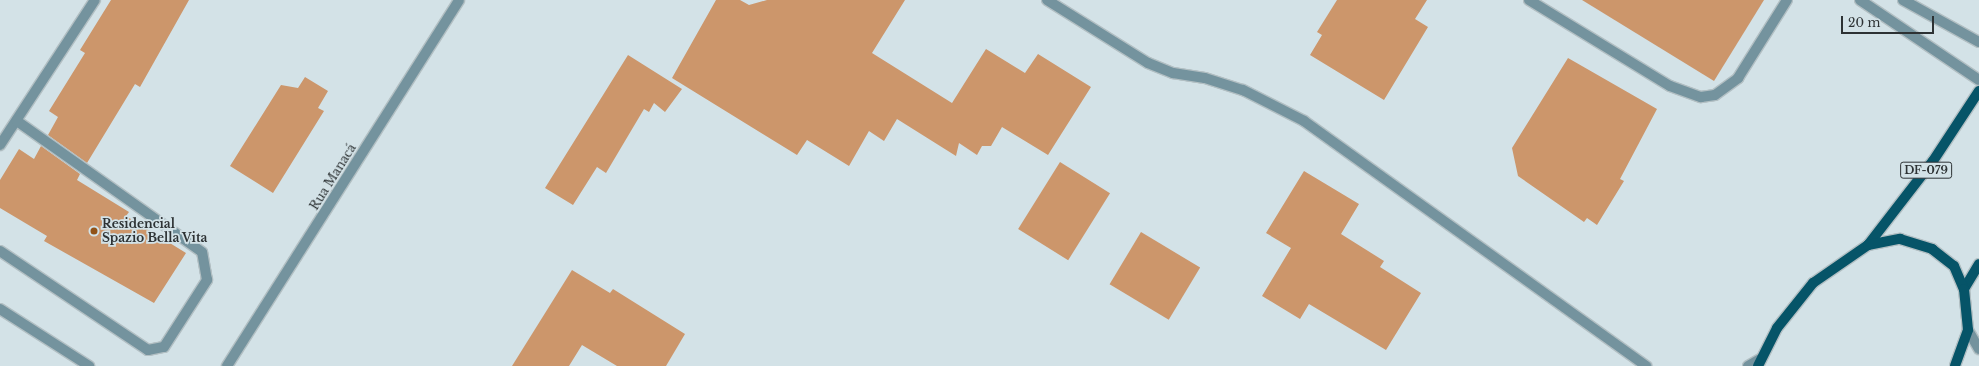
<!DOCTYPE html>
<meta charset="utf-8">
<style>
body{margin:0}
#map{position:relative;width:1979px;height:366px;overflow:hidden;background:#d3e2e7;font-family:"Libre Baskerville",serif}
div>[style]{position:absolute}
.building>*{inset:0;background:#cc966b;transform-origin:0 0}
.roads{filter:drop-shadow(1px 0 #b2bfc3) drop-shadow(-1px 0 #b2bfc3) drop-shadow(0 1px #b2bfc3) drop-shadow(0 -1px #b2bfc3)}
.minor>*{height:10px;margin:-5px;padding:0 5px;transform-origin:5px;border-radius:5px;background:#74939e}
.major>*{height:10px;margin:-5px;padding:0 5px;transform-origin:5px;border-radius:5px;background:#065468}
.dots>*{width:11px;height:11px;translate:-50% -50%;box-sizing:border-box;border:2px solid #d3e2e7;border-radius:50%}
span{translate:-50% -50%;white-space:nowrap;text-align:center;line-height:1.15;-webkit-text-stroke:3.5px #d3e2e7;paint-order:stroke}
.shield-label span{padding:1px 3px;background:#d3e2e7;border:1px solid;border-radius:3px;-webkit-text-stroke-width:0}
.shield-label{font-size:11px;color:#2d3234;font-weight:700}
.street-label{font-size:12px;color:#2d3234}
.poi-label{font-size:12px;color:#2d3234;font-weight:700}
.left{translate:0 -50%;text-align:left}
.scale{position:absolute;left:1841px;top:16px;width:93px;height:18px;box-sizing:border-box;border:2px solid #2d3234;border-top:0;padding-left:5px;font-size:12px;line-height:14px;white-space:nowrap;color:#2d3234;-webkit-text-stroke:3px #d3e2e7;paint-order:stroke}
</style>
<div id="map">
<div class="building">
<div style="clip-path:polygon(111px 0,189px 0,140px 87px,135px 84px,87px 163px,48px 135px,58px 117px,49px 111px,85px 53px,80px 50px)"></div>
<div style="clip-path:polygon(716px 0,740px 0,749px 5px,767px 0,905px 0,872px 53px,952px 103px,986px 49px,1025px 73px,1038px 54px,1091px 87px,1048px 155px,1002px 127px,991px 146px,982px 146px,977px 155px,959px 143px,956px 156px,897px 119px,884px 141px,869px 131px,849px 166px,807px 140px,797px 155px,672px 78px)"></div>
<div style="clip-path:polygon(1337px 0,1427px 0,1415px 19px,1428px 27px,1384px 100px,1310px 55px,1322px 35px,1317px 32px)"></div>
<div style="clip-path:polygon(1582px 0,1764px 0,1714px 81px)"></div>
<div style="clip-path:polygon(628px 55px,682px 89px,665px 112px,654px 103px,649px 112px,644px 109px,606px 173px,597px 167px,573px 205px,545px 188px)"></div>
<div style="clip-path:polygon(1568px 58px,1657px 109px,1620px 179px,1624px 181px,1597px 225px,1587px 218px,1584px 222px,1518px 176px,1512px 148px)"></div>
<div style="clip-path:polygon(305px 77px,328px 91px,318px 108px,324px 111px,273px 193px,230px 166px,281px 85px,298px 88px)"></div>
<div style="clip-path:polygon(41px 146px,80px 174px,77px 180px,129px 212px,126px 216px,186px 253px,154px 303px,44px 241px,47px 236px,0 208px,0 180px,19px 149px,34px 159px)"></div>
<div style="left:1060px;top:162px;width:59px;height:79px;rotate:32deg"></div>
<div style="clip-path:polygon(1304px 171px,1359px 204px,1341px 234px,1384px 261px,1380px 267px,1421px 293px,1386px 350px,1309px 304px,1300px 319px,1262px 296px,1291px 248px,1266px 233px)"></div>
<div style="left:1141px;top:232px;width:69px;height:61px;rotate:31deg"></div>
<div style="clip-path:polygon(572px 270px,610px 293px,613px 289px,685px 334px,666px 366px,617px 366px,582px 345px,569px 366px,512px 366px)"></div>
</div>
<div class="roads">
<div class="minor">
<div style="left:1047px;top:0;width:119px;rotate:32deg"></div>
<div style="left:1148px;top:63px;width:27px;rotate:22deg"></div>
<div style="left:1173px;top:73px;width:32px;rotate:9deg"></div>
<div style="left:1205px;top:78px;width:40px;rotate:18deg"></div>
<div style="left:1243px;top:90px;width:68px;rotate:26.9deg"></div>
<div style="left:1304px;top:121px;width:421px;rotate:35.6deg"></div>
<div style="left:1529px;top:0;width:165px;rotate:31.4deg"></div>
<div style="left:1670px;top:86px;width:33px;rotate:20deg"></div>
<div style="left:1701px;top:97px;width:14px;rotate:-8deg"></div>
<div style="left:1715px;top:95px;width:29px;rotate:-36deg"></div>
<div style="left:1738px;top:78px;width:92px;rotate:-57.9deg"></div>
<div style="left:1860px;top:0;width:143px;rotate:33.9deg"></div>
<div style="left:1903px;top:0;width:87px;rotate:28.9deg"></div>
<div style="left:0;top:145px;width:173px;rotate:-56.8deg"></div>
<div style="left:0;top:251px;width:178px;rotate:33.8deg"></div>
<div style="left:148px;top:350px;width:16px;rotate:-11deg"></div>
<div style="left:164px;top:347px;width:80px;rotate:-57.3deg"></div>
<div style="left:207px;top:280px;width:28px;rotate:-100deg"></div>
<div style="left:202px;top:252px;width:227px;rotate:-144.7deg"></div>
<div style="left:0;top:309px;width:106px;rotate:32.6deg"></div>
<div style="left:1968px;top:330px;width:22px;rotate:60deg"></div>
<div style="left:227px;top:366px;width:433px;rotate:-57.6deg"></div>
<div style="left:1748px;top:366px;width:14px;rotate:-30deg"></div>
</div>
<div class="major">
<div style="left:1868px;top:245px;width:106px;rotate:-52.3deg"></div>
<div style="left:1933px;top:161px;width:84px;rotate:-56.7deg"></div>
<div style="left:1964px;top:289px;width:29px;rotate:-59deg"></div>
<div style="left:1758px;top:366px;width:42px;rotate:-63.4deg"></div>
<div style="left:1777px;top:328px;width:58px;rotate:-51.3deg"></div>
<div style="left:1813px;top:283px;width:67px;rotate:-34.6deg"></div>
<div style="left:1868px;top:245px;width:33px;rotate:-11deg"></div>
<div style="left:1900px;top:239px;width:34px;rotate:17deg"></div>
<div style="left:1932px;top:249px;width:28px;rotate:38deg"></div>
<div style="left:1954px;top:266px;width:25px;rotate:67deg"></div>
<div style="left:1964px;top:289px;width:41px;rotate:84.4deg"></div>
<div style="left:1968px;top:330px;width:38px;rotate:110deg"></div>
</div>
</div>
<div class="dots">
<div style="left:94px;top:231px;background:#915318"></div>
</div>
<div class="shield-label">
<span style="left:1926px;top:170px">DF-079</span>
</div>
<div class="street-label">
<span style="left:333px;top:177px;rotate:-58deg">Rua Manacá</span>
</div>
<div class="poi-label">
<span class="left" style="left:102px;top:231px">Residencial<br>Spazio Bella Vita</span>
</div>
<div class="scale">20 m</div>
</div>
